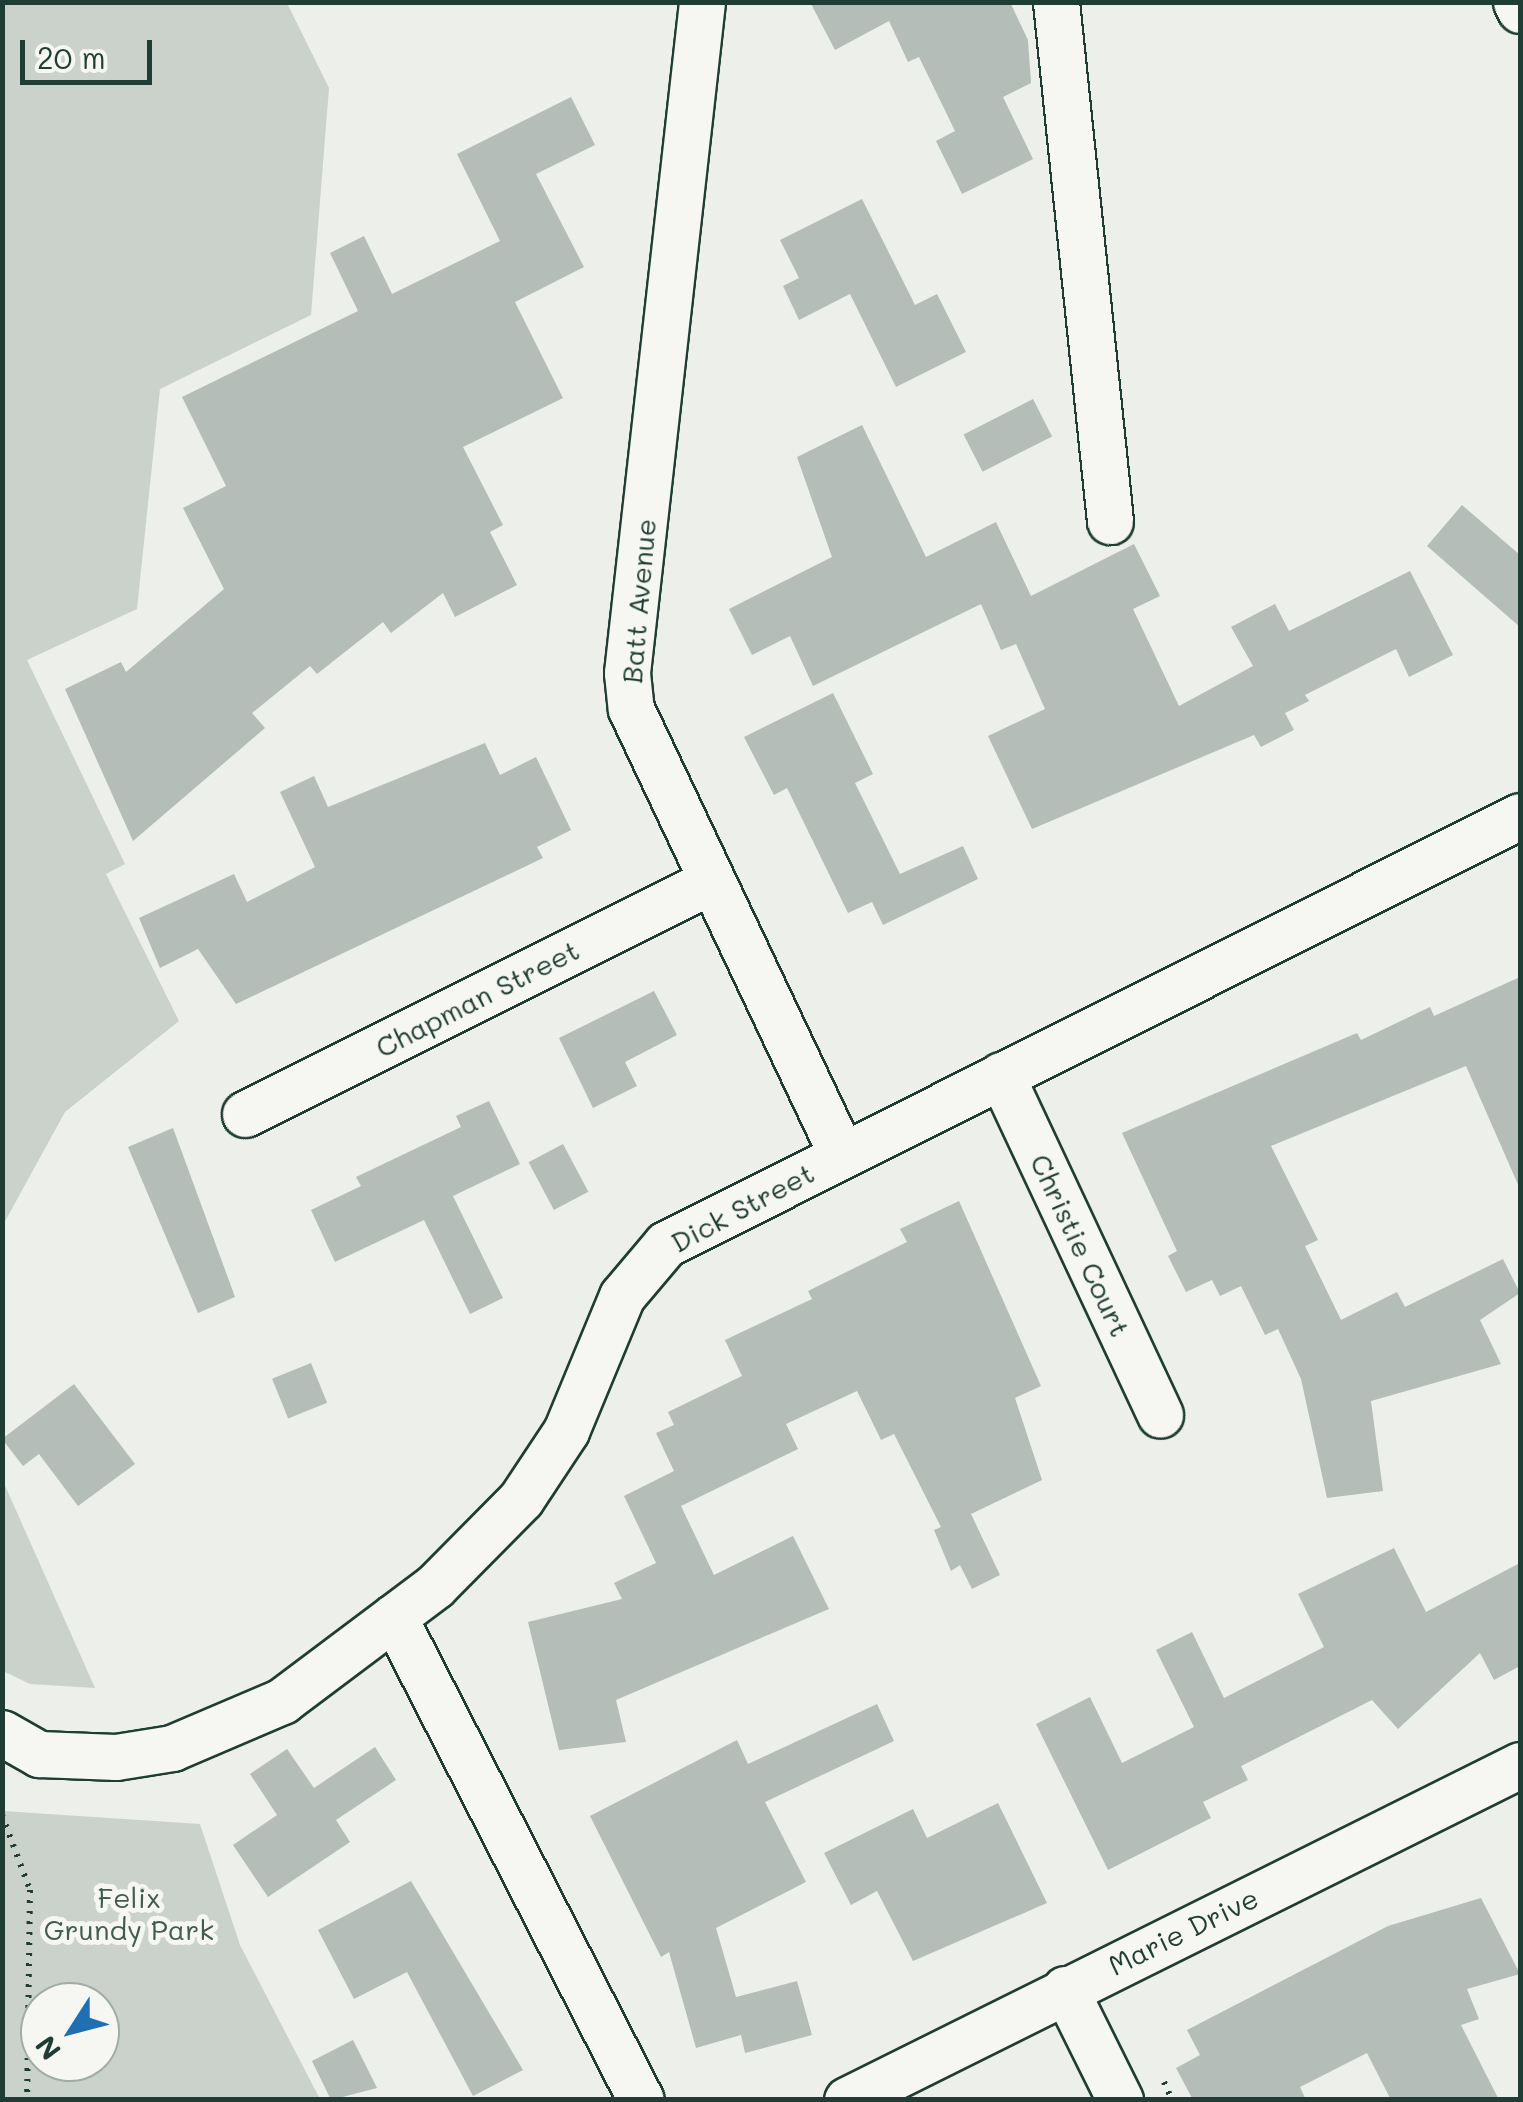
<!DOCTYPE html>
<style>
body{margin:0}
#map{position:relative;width:1523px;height:2102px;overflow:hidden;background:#edefea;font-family:Mali,sans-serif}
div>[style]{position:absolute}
.green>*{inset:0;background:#cbd2cc}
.building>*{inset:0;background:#b4bdb8;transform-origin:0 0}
.path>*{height:6px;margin-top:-3px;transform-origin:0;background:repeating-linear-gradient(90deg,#1f3d34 0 2.5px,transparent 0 10.5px)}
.roads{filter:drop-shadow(2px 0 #1f3d34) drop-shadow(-2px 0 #1f3d34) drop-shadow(0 2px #1f3d34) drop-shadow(0 -2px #1f3d34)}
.minor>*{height:45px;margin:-22.5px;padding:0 22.5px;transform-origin:22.5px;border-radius:22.5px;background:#f6f6f2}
span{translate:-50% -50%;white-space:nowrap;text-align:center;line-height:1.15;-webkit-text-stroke:10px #f6f6f2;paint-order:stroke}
.street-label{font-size:28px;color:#1f3d34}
.park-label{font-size:28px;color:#415b52}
.frame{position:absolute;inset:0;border:5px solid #1f3d34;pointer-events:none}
.north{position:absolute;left:20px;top:1982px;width:100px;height:100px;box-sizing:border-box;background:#f6f6f2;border:2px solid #a0aca6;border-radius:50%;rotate:234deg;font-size:28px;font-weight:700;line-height:40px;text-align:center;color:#1f3d34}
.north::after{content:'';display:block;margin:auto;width:35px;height:45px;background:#1f6fb2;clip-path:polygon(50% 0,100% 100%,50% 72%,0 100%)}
.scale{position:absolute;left:20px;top:40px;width:132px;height:45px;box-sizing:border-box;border:5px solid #1f3d34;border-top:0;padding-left:12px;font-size:30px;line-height:35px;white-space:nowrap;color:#1f3d34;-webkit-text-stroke:8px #f6f6f2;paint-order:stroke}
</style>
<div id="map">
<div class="green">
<div style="clip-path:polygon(3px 2px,287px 3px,329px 88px,311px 315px,160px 389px,137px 609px,27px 660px,125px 864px,106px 874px,179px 1021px,65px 1112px,3px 1225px)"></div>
<div style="clip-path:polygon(3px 1481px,95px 1688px,30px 1684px,3px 1671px)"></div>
<div style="clip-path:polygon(evenodd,3px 1811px,200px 1824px,240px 1945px,320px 2099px,3px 2099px,3px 1811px,40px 2002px,100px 2002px,100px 2062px,40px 2062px,40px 2002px)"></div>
</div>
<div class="building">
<div style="clip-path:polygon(810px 2px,1010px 2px,1028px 40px,1031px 83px,1003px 97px,1033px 159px,962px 194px,936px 141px,955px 131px,919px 57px,908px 62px,889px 21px,835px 50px)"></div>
<div style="clip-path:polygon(571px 97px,595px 145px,536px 174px,584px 267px,515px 302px,563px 398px,463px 447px,503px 525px,490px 532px,517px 585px,455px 617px,443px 593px,391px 633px,383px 622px,317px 674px,310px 666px,252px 713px,265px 728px,133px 841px,65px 689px,121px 662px,126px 672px,224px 589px,183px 508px,226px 486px,182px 397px,358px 311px,330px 253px,364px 236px,392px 294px,500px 241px,457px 154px)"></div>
<div style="clip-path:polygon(862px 199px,915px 305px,937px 294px,966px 352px,896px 387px,850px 294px,799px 320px,783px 286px,799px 278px,780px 240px)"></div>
<div style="left:1033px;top:399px;width:42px;height:78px;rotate:63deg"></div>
<div style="clip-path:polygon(862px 425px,926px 557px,996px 522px,1031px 596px,1134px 544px,1160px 596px,1133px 609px,1179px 706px,1253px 666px,1231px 627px,1275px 604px,1289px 631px,1410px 571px,1453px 655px,1409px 677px,1396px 649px,1305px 695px,1309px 701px,1285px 713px,1294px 730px,1261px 747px,1254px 735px,1032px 829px,988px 736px,1045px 709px,1016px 644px,1001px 650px,981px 604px,813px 686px,790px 636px,752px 655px,729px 609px,832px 557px,797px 457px)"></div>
<div style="clip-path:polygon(1462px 505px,1520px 555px,1520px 627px,1427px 546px)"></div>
<div style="clip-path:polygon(833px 693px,873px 774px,855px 783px,900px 874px,963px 846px,978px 879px,883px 925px,872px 902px,848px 913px,787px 788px,774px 795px,744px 737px)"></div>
<div style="clip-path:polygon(485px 743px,500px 775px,536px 757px,571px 830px,537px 847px,543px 858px,236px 1004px,198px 949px,160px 968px,139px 918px,234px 874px,247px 902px,315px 867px,280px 792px,314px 776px,328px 807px)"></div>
<div style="clip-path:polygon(1520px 977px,1520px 1189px,1466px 1066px,1271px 1146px,1318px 1240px,1305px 1246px,1341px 1320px,1397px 1292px,1405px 1307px,1503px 1259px,1520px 1293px,1480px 1320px,1501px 1364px,1371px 1401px,1383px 1491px,1327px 1498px,1301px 1379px,1278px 1329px,1265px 1335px,1241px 1286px,1220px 1296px,1212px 1280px,1186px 1292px,1168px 1256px,1177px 1251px,1122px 1133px,1357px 1033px,1361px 1040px,1430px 1007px,1434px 1016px)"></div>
<div style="clip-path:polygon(654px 991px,677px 1035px,625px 1062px,637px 1086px,593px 1108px,559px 1038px)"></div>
<div style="clip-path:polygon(489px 1101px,520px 1164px,453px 1196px,503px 1298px,470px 1314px,424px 1220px,335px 1262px,311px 1210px,361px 1186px,356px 1177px,461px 1127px,456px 1116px)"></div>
<div style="clip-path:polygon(173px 1128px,235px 1297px,198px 1313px,128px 1147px)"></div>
<div style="left:563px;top:1144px;width:54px;height:39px;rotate:62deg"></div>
<div style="clip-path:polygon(959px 1201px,1041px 1386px,1015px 1398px,1042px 1480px,971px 1514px,1000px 1575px,972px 1589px,960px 1565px,951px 1571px,934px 1530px,941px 1527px,894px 1434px,881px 1440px,857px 1391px,786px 1424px,798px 1449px,681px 1506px,714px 1575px,793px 1536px,829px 1609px,616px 1700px,626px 1742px,559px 1750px,528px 1622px,622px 1599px,614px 1583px,656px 1563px,624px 1496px,674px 1471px,656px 1433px,674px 1425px,668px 1412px,742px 1376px,725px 1340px,812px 1299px,808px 1291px,907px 1242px,900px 1229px)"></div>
<div style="left:311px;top:1363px;width:43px;height:42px;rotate:68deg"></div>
<div style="clip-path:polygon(74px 1384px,135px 1464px,78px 1506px,39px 1454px,23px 1466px,2px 1439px)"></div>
<div style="clip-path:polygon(1394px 1548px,1426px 1612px,1520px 1563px,1520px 1666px,1494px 1680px,1480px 1653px,1398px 1729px,1372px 1700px,1241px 1766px,1248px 1780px,1203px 1802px,1211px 1818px,1108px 1870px,1036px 1724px,1090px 1697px,1122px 1763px,1194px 1727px,1156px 1650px,1192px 1632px,1224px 1698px,1324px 1647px,1298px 1594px)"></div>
<div style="clip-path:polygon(877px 1704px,894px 1741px,765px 1802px,806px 1882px,716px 1928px,736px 1997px,797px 1981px,812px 2035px,745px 2053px,741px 2035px,696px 2048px,669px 1952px,661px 1957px,590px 1816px,737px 1740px,748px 1764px)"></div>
<div style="clip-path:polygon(375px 1747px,396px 1780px,336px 1820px,350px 1842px,268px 1897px,233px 1845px,277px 1815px,250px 1774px,287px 1749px,314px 1788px)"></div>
<div style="clip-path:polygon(998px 1803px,1047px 1903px,913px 1961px,877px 1891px,851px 1905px,824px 1853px,913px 1809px,927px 1838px)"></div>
<div style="clip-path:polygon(411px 1881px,523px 2070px,473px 2096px,407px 1972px,354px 1999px,318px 1930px)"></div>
<div style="clip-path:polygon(1481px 1898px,1520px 1974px,1467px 1989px,1479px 2019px,1461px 2025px,1499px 2100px,1391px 2100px,1367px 2053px,1300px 2087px,1306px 2100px,1193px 2100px,1176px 2068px,1200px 2055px,1187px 2030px,1388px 1926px)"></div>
<div style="clip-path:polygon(353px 2040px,377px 2088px,331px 2100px,312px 2061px)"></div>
</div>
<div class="path">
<div style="left:2px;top:1815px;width:80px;rotate:69.5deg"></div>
<div style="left:30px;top:1890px;width:210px;rotate:90.8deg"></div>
<div style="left:1164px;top:2082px;width:20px;rotate:66deg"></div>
</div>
<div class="roads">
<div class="minor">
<div style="left:702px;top:2px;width:675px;rotate:96.38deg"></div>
<div style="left:627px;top:673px;width:36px;rotate:84deg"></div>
<div style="left:631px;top:709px;width:493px;rotate:64.7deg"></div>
<div style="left:1056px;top:2px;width:522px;rotate:84.06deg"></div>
<div style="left:1516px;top:2px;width:9px;rotate:63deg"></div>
<div style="left:1001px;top:1075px;width:375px;rotate:64.9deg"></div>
<div style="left:245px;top:1114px;width:519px;rotate:-26.57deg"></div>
<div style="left:394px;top:1617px;width:542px;rotate:62.92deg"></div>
<div style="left:2px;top:1733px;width:43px;rotate:29.6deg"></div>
<div style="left:39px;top:1754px;width:77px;rotate:2.2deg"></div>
<div style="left:116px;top:1757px;width:57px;rotate:-9.1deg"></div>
<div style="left:172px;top:1748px;width:120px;rotate:-23.1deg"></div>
<div style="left:282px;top:1701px;width:191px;rotate:-36.9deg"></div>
<div style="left:435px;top:1586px;width:122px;rotate:-45.3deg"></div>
<div style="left:521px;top:1499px;width:82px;rotate:-56.5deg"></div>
<div style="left:566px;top:1431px;width:146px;rotate:-67.5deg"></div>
<div style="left:622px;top:1296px;width:68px;rotate:-49.8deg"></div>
<div style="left:666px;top:1244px;width:955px;rotate:-26.62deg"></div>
<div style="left:1065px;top:1989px;width:124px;rotate:63.6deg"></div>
<div style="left:847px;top:2100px;width:752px;rotate:-26.46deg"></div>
</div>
</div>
<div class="street-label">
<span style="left:638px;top:601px;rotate:-85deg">Batt Avenue</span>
<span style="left:477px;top:998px;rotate:-27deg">Chapman Street</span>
<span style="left:742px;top:1207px;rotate:-28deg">Dick Street</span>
<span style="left:1081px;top:1245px;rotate:65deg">Christie Court</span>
<span style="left:1183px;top:1931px;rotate:-26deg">Marie Drive</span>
</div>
<div class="park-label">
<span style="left:129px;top:1913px">Felix<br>Grundy Park</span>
</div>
<div class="frame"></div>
<div class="north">N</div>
<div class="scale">20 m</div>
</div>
